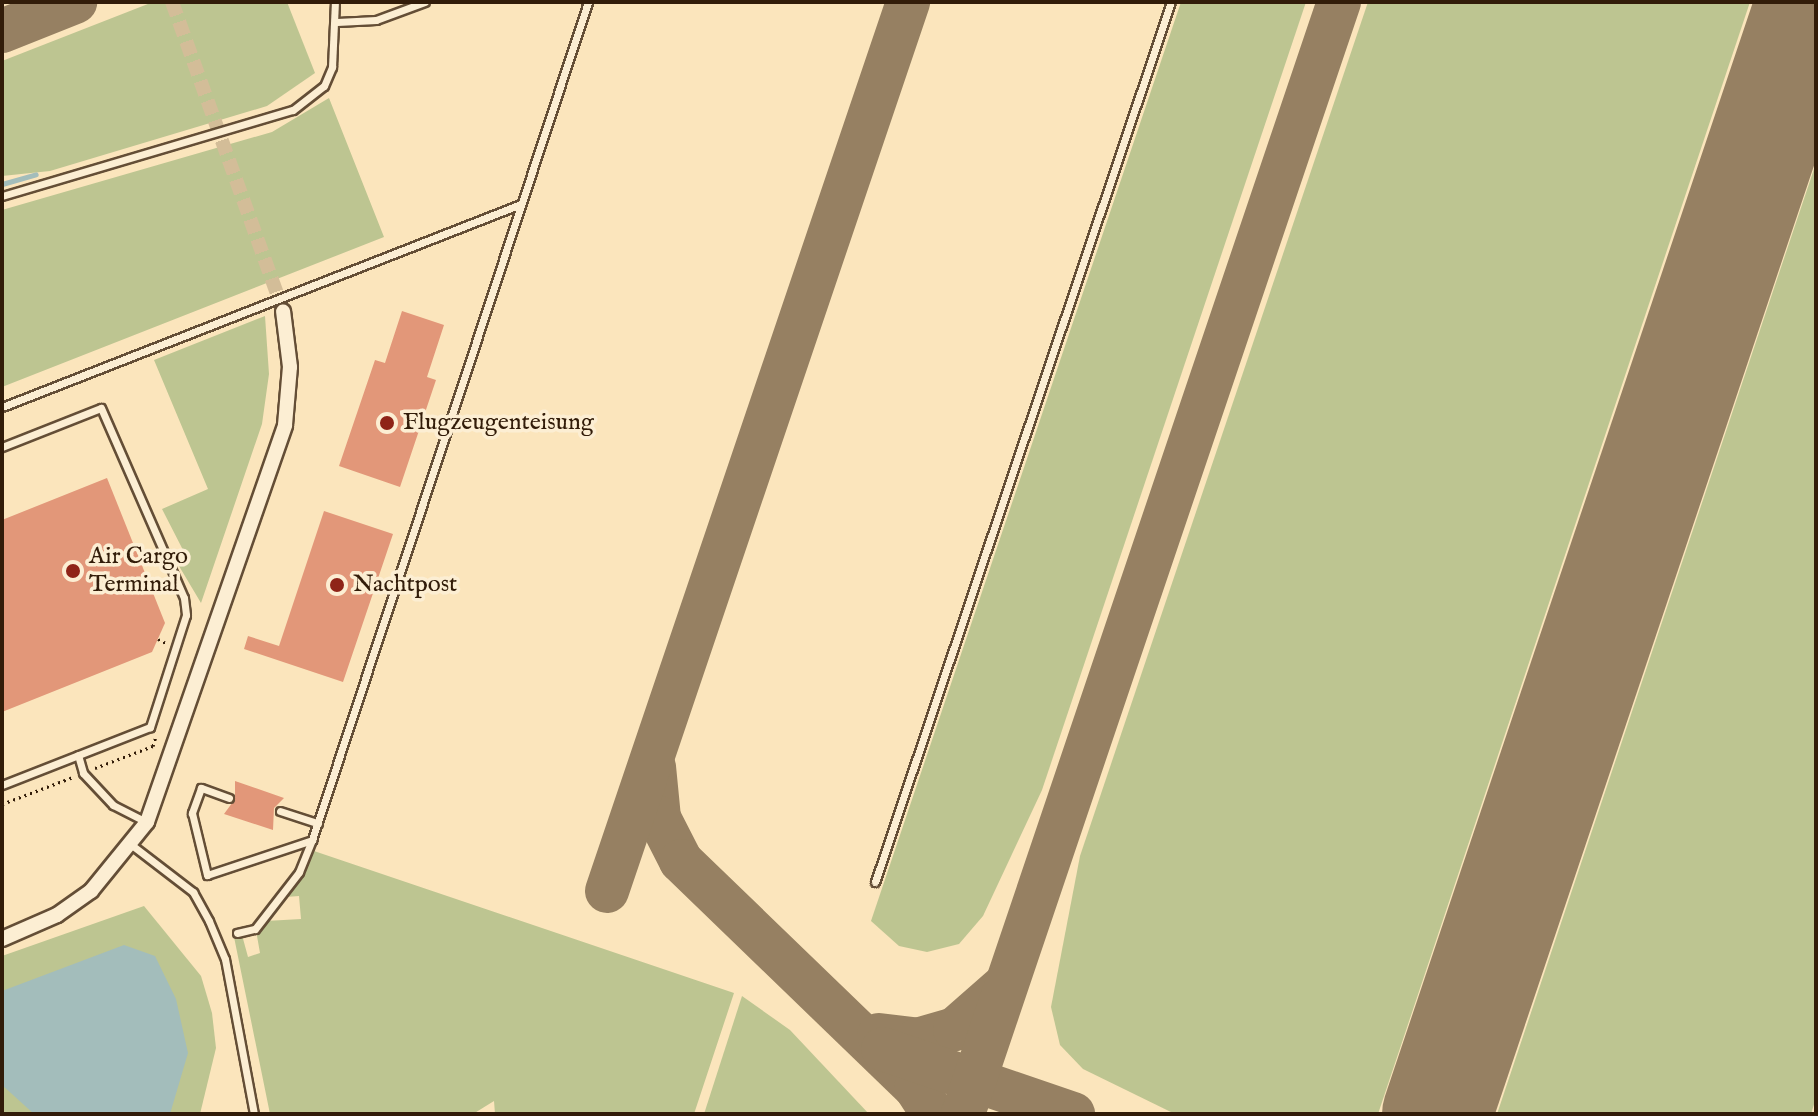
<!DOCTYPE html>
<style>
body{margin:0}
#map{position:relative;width:1818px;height:1116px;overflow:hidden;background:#fbe5bc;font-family:"IM FELL English",serif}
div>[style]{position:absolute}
.green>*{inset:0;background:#bdc591}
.water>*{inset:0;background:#a3bdbb}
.stream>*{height:5px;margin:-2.5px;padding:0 2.5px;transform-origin:2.5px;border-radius:2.5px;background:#a3bdbb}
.taxiway>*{height:44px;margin:-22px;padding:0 22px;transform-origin:22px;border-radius:22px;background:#968062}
.runway>*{height:110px;margin:-55px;padding:0 55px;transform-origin:55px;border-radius:55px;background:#968062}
.building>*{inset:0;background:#e29779}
.minor-tunnel>*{height:14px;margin-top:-7px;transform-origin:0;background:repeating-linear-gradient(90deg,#d3bd98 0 14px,transparent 0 21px)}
.path>*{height:3px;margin-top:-1.5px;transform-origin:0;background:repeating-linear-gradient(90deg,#321c09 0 2px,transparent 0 6px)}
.roads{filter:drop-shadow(2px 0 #644e36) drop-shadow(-2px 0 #644e36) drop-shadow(0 2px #644e36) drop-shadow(0 -2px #644e36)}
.service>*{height:7px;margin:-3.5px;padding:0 3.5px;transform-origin:3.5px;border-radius:3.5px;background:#fceed3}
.minor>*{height:14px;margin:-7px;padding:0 7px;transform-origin:7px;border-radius:7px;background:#fceed3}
.dots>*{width:22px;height:22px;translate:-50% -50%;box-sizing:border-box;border:4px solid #fceed3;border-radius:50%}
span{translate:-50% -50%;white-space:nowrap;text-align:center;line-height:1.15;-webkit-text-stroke:7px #fceed3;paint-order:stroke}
.poi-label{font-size:24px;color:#321c09}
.left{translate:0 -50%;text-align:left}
.frame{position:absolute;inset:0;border:4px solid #321c09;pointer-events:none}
</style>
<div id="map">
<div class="green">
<div style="clip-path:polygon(153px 2px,287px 2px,315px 73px,267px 106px,50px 171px,2px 176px,2px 61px)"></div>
<div style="clip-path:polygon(1181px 2px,1306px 2px,1042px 790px,983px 916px,959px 944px,927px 952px,899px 946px,871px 921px)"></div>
<div style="clip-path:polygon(1368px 2px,1750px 2px,1378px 1114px,1175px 1114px,1083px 1069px,1060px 1045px,1051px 1007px,1080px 856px)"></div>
<div style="clip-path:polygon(329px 98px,384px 237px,2px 387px,2px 210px,272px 132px)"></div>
<div style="clip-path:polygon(1816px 163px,1816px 1098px,1811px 1114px,1497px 1114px)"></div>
<div style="clip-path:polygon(265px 316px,269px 374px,262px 424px,201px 603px,173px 556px,183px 550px,162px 509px,208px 489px,154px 360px)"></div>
<div style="clip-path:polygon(314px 851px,734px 993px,694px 1114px,495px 1114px,494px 1101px,473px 1114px,270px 1114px,234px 937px,242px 935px,248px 957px,260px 953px,257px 936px,266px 921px,301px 919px,299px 896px,286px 897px)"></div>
<div style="clip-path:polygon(144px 906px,201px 976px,212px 1013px,216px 1048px,200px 1114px,2px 1114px,2px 956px)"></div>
<div style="clip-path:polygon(742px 996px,790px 1030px,869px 1114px,704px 1114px)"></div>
</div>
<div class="water">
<div style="clip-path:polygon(124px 945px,155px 956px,176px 999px,188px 1053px,170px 1114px,34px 1114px,2px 1085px,2px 991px)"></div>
</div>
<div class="stream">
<div style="left:2px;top:184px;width:35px;rotate:-16deg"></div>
</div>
<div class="taxiway">
<div style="left:2px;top:31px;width:79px;rotate:-21.7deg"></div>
<div style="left:654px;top:767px;width:51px;rotate:84.4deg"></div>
<div style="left:659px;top:818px;width:48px;rotate:62.9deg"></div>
<div style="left:681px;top:861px;width:327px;rotate:44deg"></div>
<div style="left:916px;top:1088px;width:31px;rotate:57deg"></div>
<div style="left:607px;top:891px;width:939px;rotate:-71.29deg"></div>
<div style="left:879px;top:1035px;width:38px;rotate:7deg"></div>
<div style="left:917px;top:1040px;width:40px;rotate:-16deg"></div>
<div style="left:955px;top:1029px;width:64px;rotate:-41.2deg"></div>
<div style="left:883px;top:1049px;width:201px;rotate:18.9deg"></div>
<div style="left:963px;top:1114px;width:1174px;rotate:-71.32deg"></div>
</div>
<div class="runway">
<div style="left:1437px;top:1114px;width:1173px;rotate:-71.41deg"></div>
</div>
<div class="building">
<div style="clip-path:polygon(402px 311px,444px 325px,427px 377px,436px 380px,400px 487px,339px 466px,375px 360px,385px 363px)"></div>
<div style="clip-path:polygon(107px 478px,165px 623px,152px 652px,2px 712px,2px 520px)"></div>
<div style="clip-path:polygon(324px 511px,393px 534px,343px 682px,244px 649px,248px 636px,279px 646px)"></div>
<div style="clip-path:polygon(235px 781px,284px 798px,274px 808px,273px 830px,224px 814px,235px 799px)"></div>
</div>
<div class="minor-tunnel">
<div style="left:172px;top:2px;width:328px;rotate:70.2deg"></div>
</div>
<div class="path">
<div style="left:158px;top:639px;width:9px;rotate:27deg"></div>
<div style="left:95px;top:768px;width:62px;rotate:-20.8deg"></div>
<div style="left:153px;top:746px;width:10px;rotate:-73deg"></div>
<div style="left:2px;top:804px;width:76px;rotate:-20.8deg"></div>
</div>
<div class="roads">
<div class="service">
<div style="left:337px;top:22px;width:39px;rotate:-3deg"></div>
<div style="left:376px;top:20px;width:52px;rotate:-20.2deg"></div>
<div style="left:2px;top:196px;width:303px;rotate:-16.5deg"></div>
<div style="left:293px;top:110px;width:39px;rotate:-38deg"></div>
<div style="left:324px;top:86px;width:21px;rotate:-67deg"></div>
<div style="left:332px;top:67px;width:65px;rotate:-87.4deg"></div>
<div style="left:2px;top:407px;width:557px;rotate:-21.36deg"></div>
<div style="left:2px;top:447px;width:106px;rotate:-21.5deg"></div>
<div style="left:101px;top:408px;width:207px;rotate:66.4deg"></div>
<div style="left:184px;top:598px;width:17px;rotate:83deg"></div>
<div style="left:186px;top:615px;width:118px;rotate:107.8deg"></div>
<div style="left:150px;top:727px;width:159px;rotate:158.6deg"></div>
<div style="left:78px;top:755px;width:19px;rotate:74deg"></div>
<div style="left:83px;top:773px;width:44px;rotate:46.8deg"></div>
<div style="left:113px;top:805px;width:38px;rotate:27deg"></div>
<div style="left:229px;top:798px;width:30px;rotate:-160deg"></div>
<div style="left:201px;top:788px;width:27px;rotate:110deg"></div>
<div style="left:192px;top:813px;width:64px;rotate:76.4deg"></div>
<div style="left:207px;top:875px;width:111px;rotate:-18.4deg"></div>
<div style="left:280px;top:811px;width:40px;rotate:18deg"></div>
<div style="left:133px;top:846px;width:76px;rotate:37.5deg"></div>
<div style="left:193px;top:892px;width:33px;rotate:61deg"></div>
<div style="left:209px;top:921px;width:41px;rotate:67.2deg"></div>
<div style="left:225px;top:959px;width:158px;rotate:79.4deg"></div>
<div style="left:875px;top:882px;width:928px;rotate:-71.41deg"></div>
<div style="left:237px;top:933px;width:18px;rotate:-13deg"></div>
<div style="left:255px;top:929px;width:72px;rotate:-52.3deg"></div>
<div style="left:299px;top:872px;width:35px;rotate:-68deg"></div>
<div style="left:312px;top:840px;width:882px;rotate:-71.77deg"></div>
</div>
<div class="minor">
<div style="left:2px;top:939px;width:60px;rotate:-23.6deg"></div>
<div style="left:57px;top:915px;width:42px;rotate:-35.2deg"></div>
<div style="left:91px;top:891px;width:89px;rotate:-50.9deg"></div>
<div style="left:147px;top:822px;width:420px;rotate:-70.8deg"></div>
<div style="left:285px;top:425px;width:58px;rotate:-85.1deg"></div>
<div style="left:290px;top:367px;width:56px;rotate:-97.1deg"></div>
</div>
</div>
<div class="dots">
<div style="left:387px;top:423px;background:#8f2418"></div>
<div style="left:73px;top:571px;background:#8f2418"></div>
<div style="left:337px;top:585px;background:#8f2418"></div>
</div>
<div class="poi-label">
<span class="left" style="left:403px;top:423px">Flugzeugenteisung</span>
<span class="left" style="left:89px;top:571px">Air Cargo<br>Terminal</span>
<span class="left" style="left:353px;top:585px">Nachtpost</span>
</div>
<div class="frame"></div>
</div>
